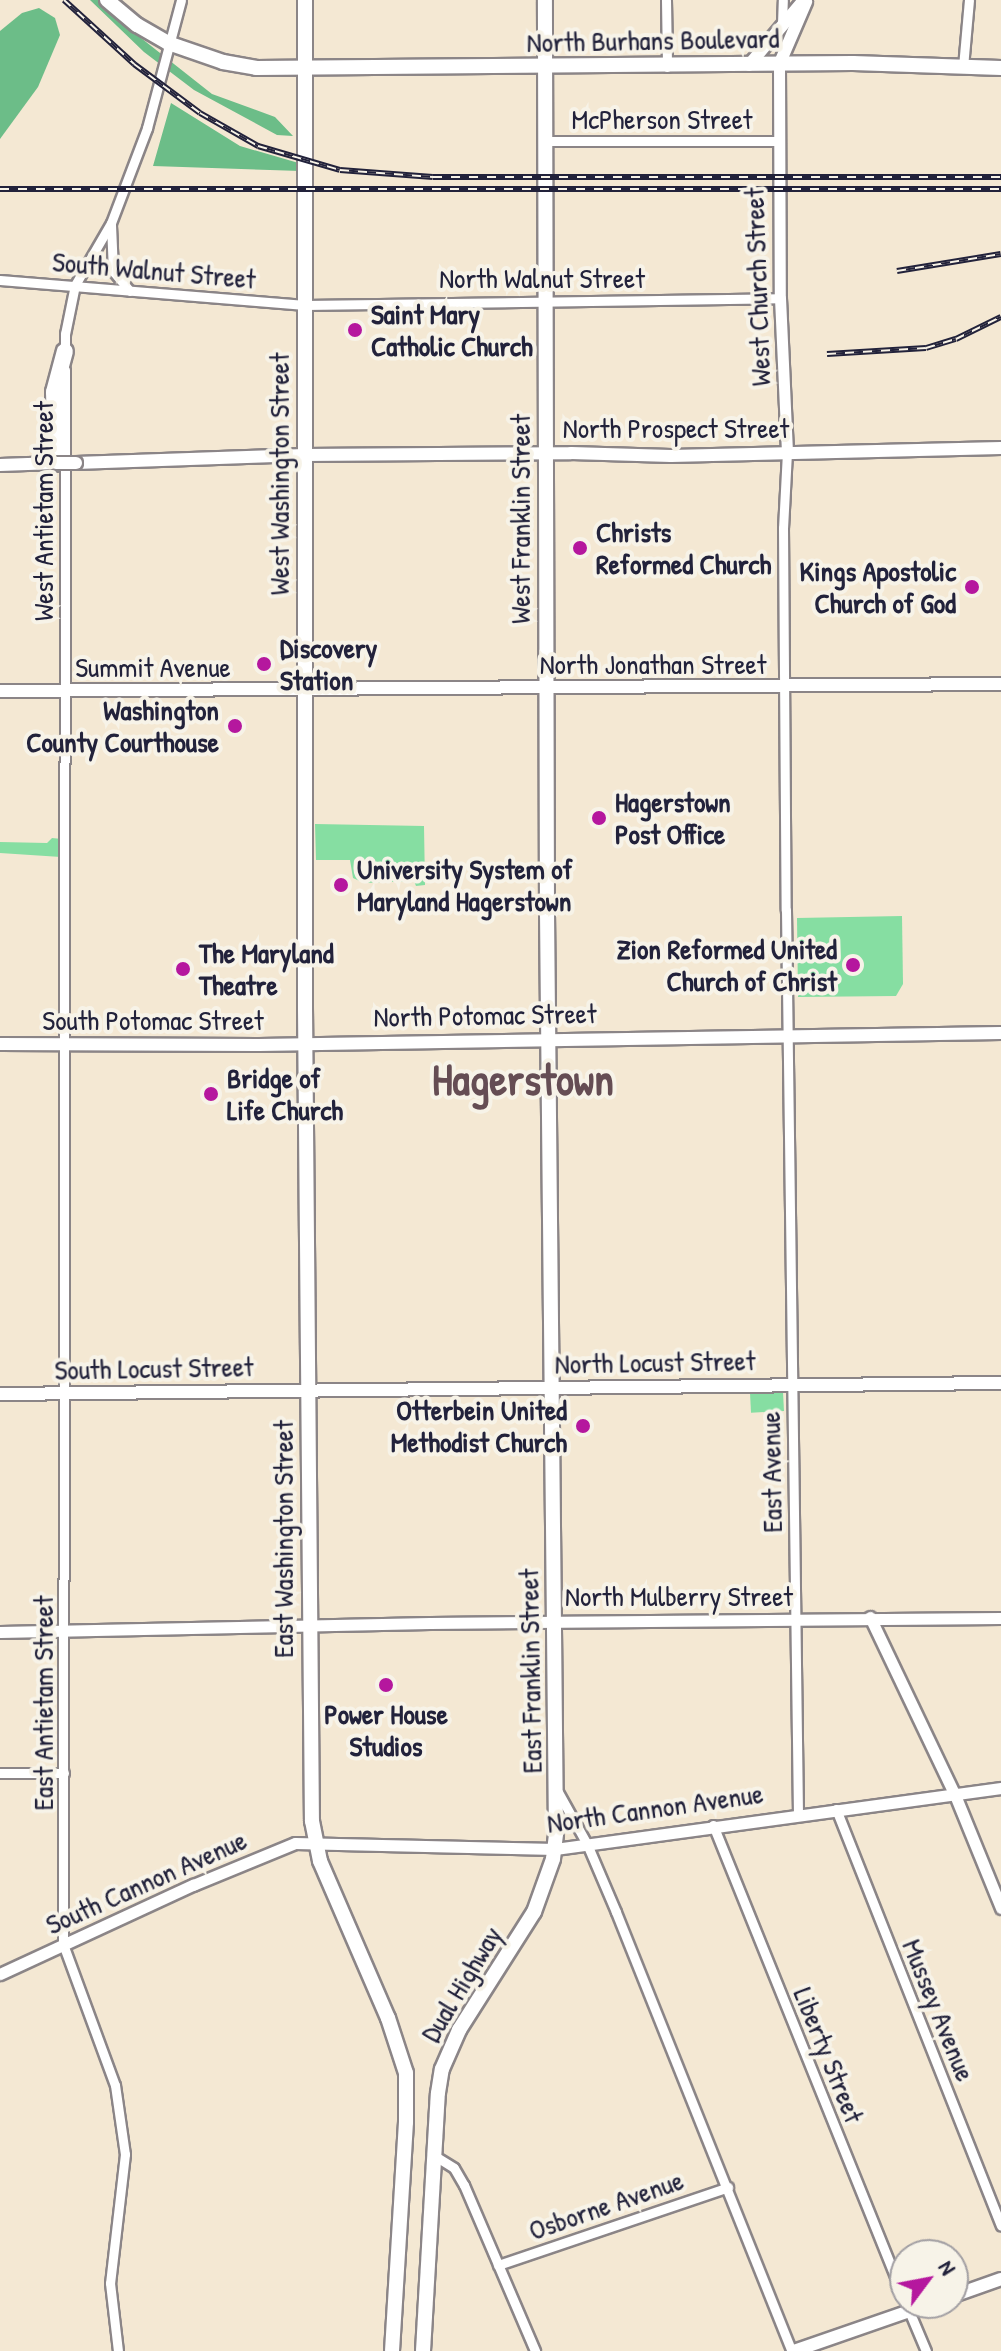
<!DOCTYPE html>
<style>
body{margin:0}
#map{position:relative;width:1001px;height:2351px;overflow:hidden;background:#f4e8d3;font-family:"Patrick Hand",sans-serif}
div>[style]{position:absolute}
.green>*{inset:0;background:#86dea2;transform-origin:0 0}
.forest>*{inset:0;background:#6cbd88}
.roads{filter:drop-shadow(2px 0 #8b8587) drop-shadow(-2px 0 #8b8587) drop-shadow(0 2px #8b8587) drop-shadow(0 -2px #8b8587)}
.minor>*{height:9px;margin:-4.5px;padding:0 4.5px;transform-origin:4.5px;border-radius:4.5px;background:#fff}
.tertiary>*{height:11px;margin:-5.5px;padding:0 5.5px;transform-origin:5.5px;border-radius:5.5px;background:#fff}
.secondary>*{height:12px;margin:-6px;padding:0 6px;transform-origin:6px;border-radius:6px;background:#fff}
.primary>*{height:14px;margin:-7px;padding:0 7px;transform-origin:7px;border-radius:7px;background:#fff}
.motorway>*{height:16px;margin:-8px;padding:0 8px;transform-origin:8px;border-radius:8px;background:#fff}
.rail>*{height:6px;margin-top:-3px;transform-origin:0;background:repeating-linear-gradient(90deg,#f7f3e8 0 9px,#22223b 0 18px);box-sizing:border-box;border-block:2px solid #22223b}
.bridges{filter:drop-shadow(2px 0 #8b8587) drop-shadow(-2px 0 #8b8587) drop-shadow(0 2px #8b8587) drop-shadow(0 -2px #8b8587)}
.secondary-bridge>*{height:12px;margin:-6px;padding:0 6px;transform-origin:6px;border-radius:6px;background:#fff}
.dots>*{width:22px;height:22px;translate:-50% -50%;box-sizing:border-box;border:4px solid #f7f3e8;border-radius:50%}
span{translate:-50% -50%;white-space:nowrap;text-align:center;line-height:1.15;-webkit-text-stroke:8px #f7f3e8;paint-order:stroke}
.street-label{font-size:28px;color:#22223b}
.poi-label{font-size:28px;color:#22223b;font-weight:700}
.left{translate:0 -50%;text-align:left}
.right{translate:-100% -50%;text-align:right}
.town-label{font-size:44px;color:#654d54;font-weight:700}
.north{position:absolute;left:889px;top:2239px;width:80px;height:80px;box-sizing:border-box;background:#f7f3e8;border:2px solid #a29fa3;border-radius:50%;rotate:58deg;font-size:22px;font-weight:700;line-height:32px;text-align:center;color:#22223b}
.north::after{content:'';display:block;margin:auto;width:28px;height:36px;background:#b5179e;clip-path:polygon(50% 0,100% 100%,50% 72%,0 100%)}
</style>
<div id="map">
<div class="green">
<div style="clip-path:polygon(315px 824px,424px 826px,425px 885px,416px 886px,414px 881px,364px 883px,353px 878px,350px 860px,316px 860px)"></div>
<div style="clip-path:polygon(52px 838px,62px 839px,61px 857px,0 853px,0 842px,47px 843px)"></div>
<div style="clip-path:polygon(902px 916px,903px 984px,896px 996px,798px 997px,797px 918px)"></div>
<div style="left:783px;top:1392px;width:19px;height:33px;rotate:87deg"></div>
</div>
<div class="forest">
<div style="clip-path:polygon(90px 0,106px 0,141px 38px,212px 94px,275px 117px,293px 136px,277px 135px,194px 90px,144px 52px)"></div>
<div style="clip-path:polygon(39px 8px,55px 18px,60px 35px,38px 87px,0 139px,0 31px,22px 13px)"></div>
<div style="clip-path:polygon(171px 103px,240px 146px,302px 164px,301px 171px,153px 166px)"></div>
</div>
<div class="roads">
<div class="minor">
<div style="left:666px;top:0;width:67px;rotate:89.1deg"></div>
<div style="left:782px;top:24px;width:24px;rotate:-88deg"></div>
<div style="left:963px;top:67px;width:67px;rotate:-84.9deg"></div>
<div style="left:545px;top:141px;width:233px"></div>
<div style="left:111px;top:225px;width:46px;rotate:87.5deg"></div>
<div style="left:113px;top:271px;width:26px;rotate:50deg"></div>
<div style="left:0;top:280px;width:306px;rotate:4.7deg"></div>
<div style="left:305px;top:305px;width:475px;rotate:-0.8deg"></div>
<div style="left:65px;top:356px;width:22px;rotate:-90deg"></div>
<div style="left:65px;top:334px;width:50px;rotate:-78.5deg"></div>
<div style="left:75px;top:285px;width:72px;rotate:-59.9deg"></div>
<div style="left:111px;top:223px;width:102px;rotate:-69.2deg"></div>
<div style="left:147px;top:128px;width:132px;rotate:-75.1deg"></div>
<div style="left:65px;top:370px;width:1574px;rotate:90.07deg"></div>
<div style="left:63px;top:1944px;width:150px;rotate:69.8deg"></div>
<div style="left:115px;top:2085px;width:70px;rotate:81.8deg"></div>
<div style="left:125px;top:2154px;width:130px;rotate:96.6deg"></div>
<div style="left:110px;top:2283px;width:68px;rotate:83.3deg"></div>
<div style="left:787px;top:452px;width:76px;rotate:93deg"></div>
<div style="left:783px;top:528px;width:382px;rotate:89.6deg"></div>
<div style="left:786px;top:910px;width:903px;rotate:89.24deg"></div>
<div style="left:0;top:1773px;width:64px"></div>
<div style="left:558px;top:1792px;width:60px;rotate:60.9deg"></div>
<div style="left:587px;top:1844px;width:74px;rotate:66.9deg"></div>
<div style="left:616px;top:1912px;width:473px;rotate:68.2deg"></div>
<div style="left:836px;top:1809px;width:448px;rotate:68.4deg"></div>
<div style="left:713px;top:1825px;width:513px;rotate:68.03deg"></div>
<div style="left:435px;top:2156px;width:22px;rotate:32deg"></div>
<div style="left:454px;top:2168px;width:20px;rotate:60deg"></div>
<div style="left:464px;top:2185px;width:181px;rotate:66.8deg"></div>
<div style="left:498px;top:2265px;width:243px;rotate:-18.7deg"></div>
<div style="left:907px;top:2306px;width:49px;rotate:67.1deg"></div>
</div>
<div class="tertiary">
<div style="left:779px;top:65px;width:233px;rotate:89.8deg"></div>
<div style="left:780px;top:298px;width:154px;rotate:87.4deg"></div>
<div style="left:870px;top:1617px;width:197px;rotate:64.5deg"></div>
<div style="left:955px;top:1795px;width:122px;rotate:67.8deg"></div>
<div style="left:0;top:1632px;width:430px;rotate:-1.2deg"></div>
<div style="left:430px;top:1623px;width:571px;rotate:-0.5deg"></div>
<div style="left:0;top:1974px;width:213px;rotate:-24.8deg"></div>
<div style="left:193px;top:1885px;width:110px;rotate:-22.4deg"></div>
<div style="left:295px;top:1843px;width:260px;rotate:1.3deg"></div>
<div style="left:555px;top:1849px;width:450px;rotate:-7.8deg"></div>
</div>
<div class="secondary">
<div style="left:749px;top:65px;width:85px;rotate:-49.8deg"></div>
<div style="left:779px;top:65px;width:69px;rotate:-66.8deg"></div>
<div style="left:76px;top:463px;width:228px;rotate:-2deg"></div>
<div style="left:304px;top:455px;width:267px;rotate:-0.4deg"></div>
<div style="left:571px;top:453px;width:100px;rotate:1.7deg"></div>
<div style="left:671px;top:456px;width:330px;rotate:-1.4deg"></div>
<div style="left:0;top:465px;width:56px;rotate:-2deg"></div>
<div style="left:0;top:691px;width:1001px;rotate:-0.4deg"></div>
<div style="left:0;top:1044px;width:259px;rotate:0.2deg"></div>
<div style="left:259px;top:1045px;width:742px;rotate:-0.93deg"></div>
<div style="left:0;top:1394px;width:1001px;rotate:-0.63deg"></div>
<div style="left:953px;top:2296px;width:51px;rotate:-19.5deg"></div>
<div style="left:794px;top:2351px;width:147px;rotate:-19.1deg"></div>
</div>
<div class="primary">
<div style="left:107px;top:0;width:39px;rotate:40deg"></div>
<div style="left:137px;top:25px;width:36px;rotate:30deg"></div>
<div style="left:168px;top:43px;width:58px;rotate:19.1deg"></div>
<div style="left:223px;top:62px;width:34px;rotate:10deg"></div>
<div style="left:256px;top:68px;width:597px;rotate:-0.48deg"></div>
<div style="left:853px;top:63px;width:148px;rotate:1.9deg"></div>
<div style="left:305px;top:0;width:1008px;rotate:90deg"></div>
<div style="left:305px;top:1008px;width:813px;rotate:89.51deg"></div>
<div style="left:312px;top:1821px;width:41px;rotate:78.7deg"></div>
<div style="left:320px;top:1861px;width:171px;rotate:66.6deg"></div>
<div style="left:388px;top:2018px;width:58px;rotate:71.9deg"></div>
<div style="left:406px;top:2073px;width:49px;rotate:90deg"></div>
<div style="left:406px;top:2122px;width:229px;rotate:93.5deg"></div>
<div style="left:423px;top:2351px;width:258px;rotate:-86.7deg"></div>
<div style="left:438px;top:2093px;width:24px;rotate:-81deg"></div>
<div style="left:442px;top:2069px;width:43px;rotate:-66.4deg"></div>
<div style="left:459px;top:2030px;width:140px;rotate:-57.6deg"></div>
<div style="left:534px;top:1912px;width:56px;rotate:-70.3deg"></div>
<div style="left:553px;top:1859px;width:26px;rotate:-83deg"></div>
<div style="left:556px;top:1833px;width:918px;rotate:-90.56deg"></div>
<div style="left:547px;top:915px;width:915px;rotate:-90.13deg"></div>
</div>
<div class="motorway">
<div style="left:56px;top:463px;width:71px;rotate:-91.6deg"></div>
<div style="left:54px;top:392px;width:42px;rotate:-75deg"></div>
</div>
</div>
<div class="rail">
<div style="left:64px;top:0;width:95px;rotate:42.4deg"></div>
<div style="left:134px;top:64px;width:82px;rotate:36.6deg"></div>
<div style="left:200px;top:113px;width:67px;rotate:29.6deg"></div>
<div style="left:258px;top:146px;width:85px;rotate:16.3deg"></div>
<div style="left:340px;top:170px;width:93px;rotate:4.3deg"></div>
<div style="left:433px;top:177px;width:568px"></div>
<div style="left:0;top:189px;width:1001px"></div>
<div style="left:897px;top:271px;width:105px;rotate:-9.3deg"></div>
<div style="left:827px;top:354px;width:99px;rotate:-3.5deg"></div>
<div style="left:926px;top:348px;width:31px;rotate:-17deg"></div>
<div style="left:956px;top:339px;width:50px;rotate:-26.1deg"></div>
</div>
<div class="bridges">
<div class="secondary-bridge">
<div style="left:56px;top:463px;width:20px"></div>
</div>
</div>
<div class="dots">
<div style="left:355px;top:330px;background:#b5179e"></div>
<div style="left:580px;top:548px;background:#b5179e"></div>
<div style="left:972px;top:587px;background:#b5179e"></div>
<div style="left:264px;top:664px;background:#b5179e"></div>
<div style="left:235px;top:726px;background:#b5179e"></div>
<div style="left:599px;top:818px;background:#b5179e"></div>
<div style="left:341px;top:885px;background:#b5179e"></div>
<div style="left:853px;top:965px;background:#b5179e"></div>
<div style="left:183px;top:969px;background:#b5179e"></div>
<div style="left:211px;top:1094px;background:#b5179e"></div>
<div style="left:583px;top:1426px;background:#b5179e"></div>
<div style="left:386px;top:1685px;background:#b5179e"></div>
</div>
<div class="street-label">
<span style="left:653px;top:40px;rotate:-1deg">North Burhans Boulevard</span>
<span style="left:662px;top:119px">McPherson Street</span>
<span style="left:154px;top:270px;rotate:5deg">South Walnut Street</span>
<span style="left:542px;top:278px">North Walnut Street</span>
<span style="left:757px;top:287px;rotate:-92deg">West Church Street</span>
<span style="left:676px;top:428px">North Prospect Street</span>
<span style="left:279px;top:474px;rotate:-90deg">West Washington Street</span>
<span style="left:43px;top:511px;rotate:-90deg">West Antietam Street</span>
<span style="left:520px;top:519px;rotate:-90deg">West Franklin Street</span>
<span style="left:653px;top:664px">North Jonathan Street</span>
<span style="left:153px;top:667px">Summit Avenue</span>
<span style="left:485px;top:1015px;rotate:-1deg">North Potomac Street</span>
<span style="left:153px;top:1020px">South Potomac Street</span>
<span style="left:655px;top:1362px;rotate:-1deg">North Locust Street</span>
<span style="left:154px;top:1368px;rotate:-1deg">South Locust Street</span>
<span style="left:771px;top:1472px;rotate:-91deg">East Avenue</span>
<span style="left:283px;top:1539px;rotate:-90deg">East Washington Street</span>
<span style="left:679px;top:1596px">North Mulberry Street</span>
<span style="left:530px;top:1671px;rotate:-91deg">East Franklin Street</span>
<span style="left:43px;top:1703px;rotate:-90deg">East Antietam Street</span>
<span style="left:655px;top:1808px;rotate:-8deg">North Cannon Avenue</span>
<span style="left:146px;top:1882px;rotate:-24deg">South Cannon Avenue</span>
<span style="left:461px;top:1984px;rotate:-59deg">Dual Highway</span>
<span style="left:939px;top:2010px;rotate:68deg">Mussey Avenue</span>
<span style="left:829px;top:2055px;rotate:68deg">Liberty Street</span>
<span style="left:606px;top:2205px;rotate:-19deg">Osborne Avenue</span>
</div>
<div class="poi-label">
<span class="left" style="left:371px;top:330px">Saint Mary<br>Catholic Church</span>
<span class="left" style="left:596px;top:548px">Christs<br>Reformed Church</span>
<span class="right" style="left:956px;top:587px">Kings Apostolic<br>Church of God</span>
<span class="left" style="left:280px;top:664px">Discovery<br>Station</span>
<span class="right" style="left:219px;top:726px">Washington<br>County Courthouse</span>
<span class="left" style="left:615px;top:818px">Hagerstown<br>Post Office</span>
<span class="left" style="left:357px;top:885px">University System of<br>Maryland Hagerstown</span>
<span class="right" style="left:837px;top:965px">Zion Reformed United<br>Church of Christ</span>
<span class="left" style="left:199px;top:969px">The Maryland<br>Theatre</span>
<span class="left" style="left:227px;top:1094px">Bridge of<br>Life Church</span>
<span class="right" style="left:567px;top:1426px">Otterbein United<br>Methodist Church</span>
<span style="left:386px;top:1730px">Power House<br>Studios</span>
</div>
<div class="town-label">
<span style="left:523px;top:1079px">Hagerstown</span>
</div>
<div class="north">N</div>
</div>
